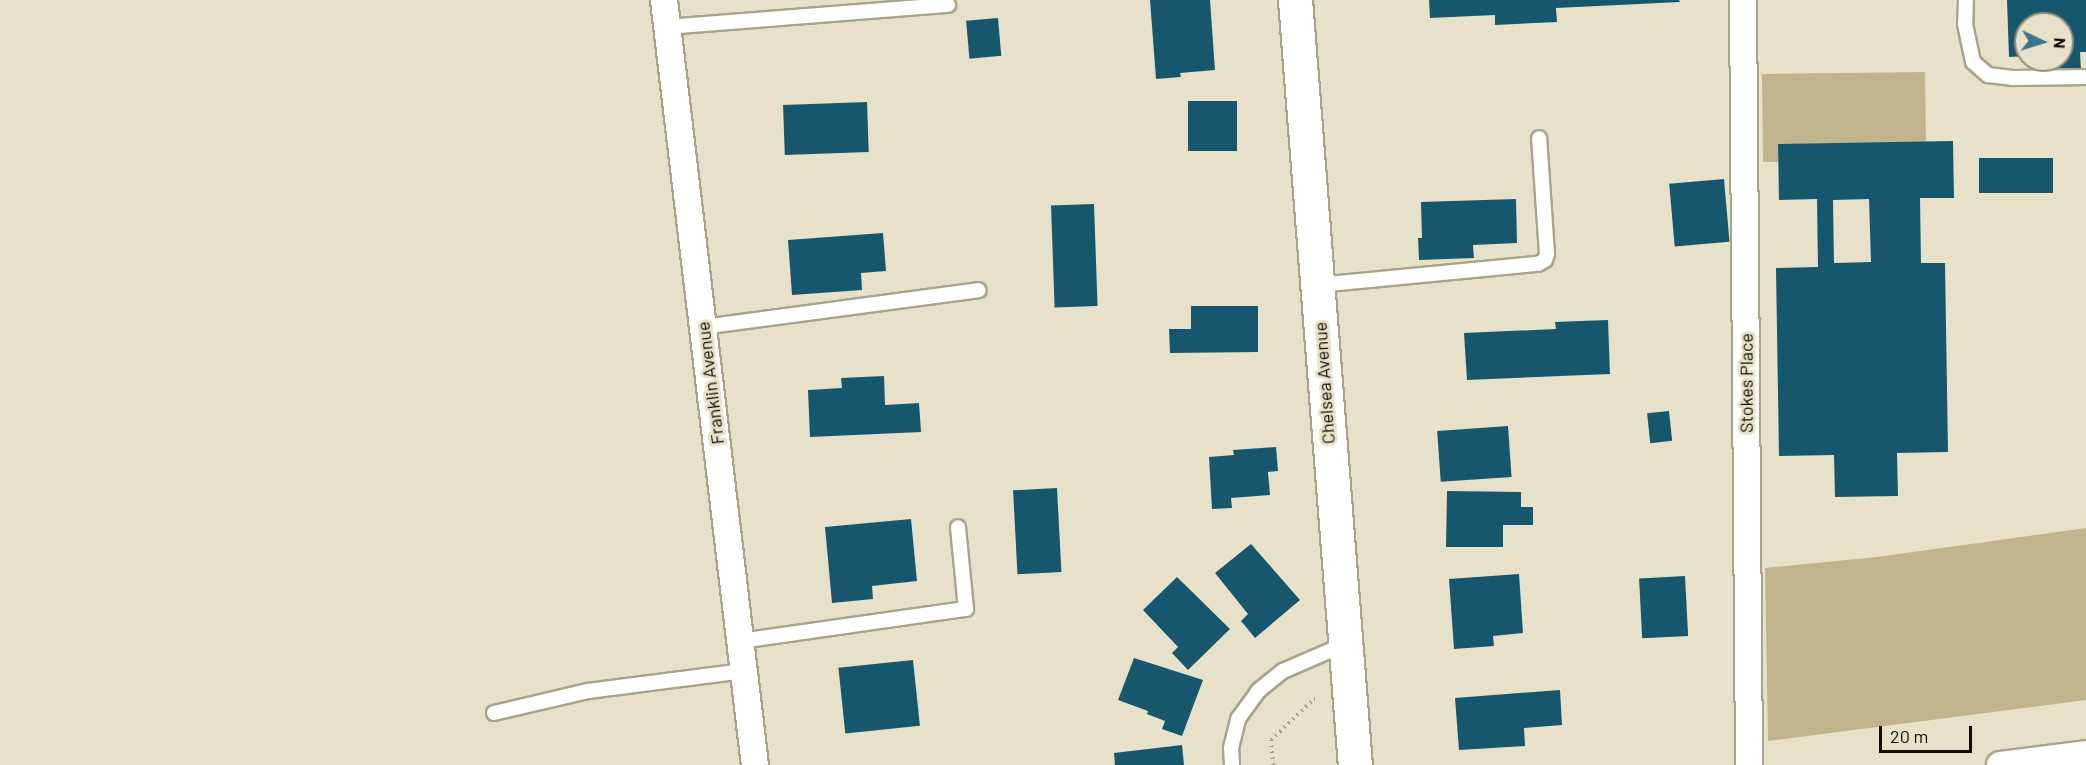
<!DOCTYPE html>
<style>
body{margin:0}
#map{position:relative;width:2086px;height:765px;overflow:hidden;background:#e8e1c9;font-family:Barlow,sans-serif}
div>[style]{position:absolute}
.green>*{inset:0;background:#c1b48c}
.building>*{inset:0;background:#17576e;transform-origin:0 0}
.path>*{height:4px;margin-top:-2px;transform-origin:0;background:repeating-linear-gradient(90deg,#a29c8a 0 1.5px,transparent 0 6px)}
.roads{filter:drop-shadow(2px 0 #a9a38c) drop-shadow(-2px 0 #a9a38c) drop-shadow(0 2px #a9a38c) drop-shadow(0 -2px #a9a38c)}
.lane>*{height:14px;margin:-7px;padding:0 7px;transform-origin:7px;border-radius:7px;background:#fff}
.street>*{height:26px;margin:-13px;padding:0 13px;transform-origin:13px;border-radius:13px;background:#fff}
.secondary>*{height:33px;margin:-16.5px;padding:0 16.5px;transform-origin:16.5px;border-radius:16.5px;background:#fff}
span{translate:-50% -50%;white-space:nowrap;text-align:center;line-height:1.15;-webkit-text-stroke:6px #e8e1c9;paint-order:stroke}
.street-label{font-size:18px;color:#100d06}
.north{position:absolute;left:2014px;top:12px;width:60px;height:60px;box-sizing:border-box;background:#e8e1c9;border:2px solid #928c7b;border-radius:50%;rotate:94deg;font-size:16px;font-weight:700;line-height:24px;text-align:center;color:#100d06}
.north::after{content:'';display:block;margin:auto;width:21px;height:27px;background:#3a758d;clip-path:polygon(50% 0,100% 100%,50% 72%,0 100%)}
.scale{position:absolute;left:1879px;top:726px;width:93px;height:27px;box-sizing:border-box;border:3px solid #100d06;border-top:0;padding-left:8px;font-size:18px;line-height:21px;white-space:nowrap;color:#100d06;-webkit-text-stroke:4px #e8e1c9;paint-order:stroke}
</style>
<div id="map">
<div class="green">
<div style="clip-path:polygon(1925px 72px,1926px 143px,1779px 144px,1778px 162px,1763px 162px,1762px 74px)"></div>
<div style="clip-path:polygon(2086px 528px,2086px 700px,1768px 741px,1765px 568px,1877px 557px)"></div>
</div>
<div class="building">
<div style="clip-path:polygon(1150px 0,1210px 0,1215px 70px,1180px 73px,1181px 77px,1156px 79px)"></div>
<div style="clip-path:polygon(1429px 0,1679px 0,1680px 2px,1556px 8px,1557px 22px,1495px 25px,1495px 15px,1430px 18px)"></div>
<div style="clip-path:polygon(2007px 0,2086px 0,2086px 52px,2080px 52px,2081px 70px,2033px 72px,2033px 60px,2062px 60px,2062px 24px,2026px 24px,2026px 56px,2009px 57px)"></div>
<div style="left:998px;top:18px;width:38px;height:32px;rotate:85deg"></div>
<div style="left:1237px;top:101px;width:50px;height:49px;rotate:90deg"></div>
<div style="left:867px;top:102px;width:50px;height:84px;rotate:88deg"></div>
<div style="clip-path:polygon(evenodd,1953px 141px,1954px 198px,1920px 198px,1921px 263px,1945px 263px,1948px 452px,1897px 453px,1898px 496px,1835px 497px,1834px 455px,1779px 456px,1776px 268px,1818px 267px,1817px 199px,1779px 200px,1778px 144px,1953px 141px,1869px 199px,1871px 262px,1834px 263px,1833px 200px,1869px 199px)"></div>
<div style="left:1979px;top:158px;width:74px;height:35px"></div>
<div style="left:1724px;top:179px;width:63px;height:55px;rotate:85deg"></div>
<div style="clip-path:polygon(1516px 199px,1517px 243px,1473px 245px,1474px 258px,1419px 260px,1418px 238px,1422px 238px,1421px 202px)"></div>
<div style="left:1094px;top:204px;width:102px;height:43px;rotate:88deg"></div>
<div style="clip-path:polygon(883px 233px,886px 271px,861px 273px,862px 290px,792px 295px,788px 240px)"></div>
<div style="clip-path:polygon(1191px 306px,1258px 306px,1258px 352px,1170px 353px,1169px 329px,1191px 329px)"></div>
<div style="clip-path:polygon(1608px 320px,1610px 374px,1467px 380px,1464px 333px,1556px 329px,1555px 322px)"></div>
<div style="clip-path:polygon(884px 376px,885px 405px,919px 403px,921px 432px,810px 437px,808px 390px,842px 388px,841px 378px)"></div>
<div style="left:1669px;top:411px;width:30px;height:22px;rotate:84deg"></div>
<div style="left:1508px;top:426px;width:51px;height:71px;rotate:86deg"></div>
<div style="clip-path:polygon(1276px 447px,1278px 471px,1268px 472px,1270px 495px,1231px 498px,1232px 508px,1212px 509px,1209px 457px,1234px 455px,1233px 450px)"></div>
<div style="left:1057px;top:488px;width:84px;height:44px;rotate:87deg"></div>
<div style="clip-path:polygon(1447px 491px,1521px 492px,1521px 507px,1533px 507px,1533px 525px,1503px 525px,1503px 547px,1446px 547px)"></div>
<div style="clip-path:polygon(911px 519px,917px 581px,872px 586px,873px 599px,832px 603px,825px 527px)"></div>
<div style="clip-path:polygon(1251px 544px,1300px 600px,1255px 638px,1241px 621px,1248px 614px,1215px 573px)"></div>
<div style="clip-path:polygon(1519px 574px,1523px 633px,1493px 636px,1494px 646px,1454px 649px,1449px 579px)"></div>
<div style="left:1685px;top:576px;width:60px;height:46px;rotate:87deg"></div>
<div style="clip-path:polygon(1177px 577px,1230px 629px,1188px 670px,1172px 653px,1178px 647px,1143px 610px)"></div>
<div style="clip-path:polygon(1134px 658px,1203px 680px,1182px 736px,1162px 729px,1165px 721px,1147px 714px,1148px 711px,1118px 700px)"></div>
<div style="left:913px;top:660px;width:66px;height:75px;rotate:84deg"></div>
<div style="clip-path:polygon(1560px 690px,1562px 725px,1524px 728px,1525px 746px,1459px 750px,1455px 698px)"></div>
<div style="clip-path:polygon(1182px 745px,1184px 765px,1115px 765px,1114px 753px)"></div>
</div>
<div class="path">
<div style="left:1273px;top:765px;width:25px;rotate:-95deg"></div>
<div style="left:1271px;top:740px;width:59px;rotate:-43.6deg"></div>
<div style="left:1314px;top:699px;width:6px"></div>
</div>
<div class="roads">
<div class="lane">
<div style="left:1966px;top:0;width:24px;rotate:92deg"></div>
<div style="left:1965px;top:24px;width:39px;rotate:78deg"></div>
<div style="left:1973px;top:62px;width:20px;rotate:41deg"></div>
<div style="left:1988px;top:75px;width:26px;rotate:7deg"></div>
<div style="left:2014px;top:78px;width:72px;rotate:-0.8deg"></div>
<div style="left:667px;top:27px;width:282px;rotate:-4.5deg"></div>
<div style="left:1318px;top:285px;width:221px;rotate:-5.5deg"></div>
<div style="left:1538px;top:264px;width:8px;rotate:-30deg"></div>
<div style="left:1545px;top:260px;width:6px;rotate:-72deg"></div>
<div style="left:1547px;top:254px;width:116px;rotate:-93.9deg"></div>
<div style="left:703px;top:327px;width:278px;rotate:-7.6deg"></div>
<div style="left:740px;top:641px;width:228px;rotate:-8.1deg"></div>
<div style="left:966px;top:609px;width:82px;rotate:-95.6deg"></div>
<div style="left:494px;top:713px;width:97px;rotate:-13.2deg"></div>
<div style="left:588px;top:691px;width:157px;rotate:-7.3deg"></div>
<div style="left:1232px;top:765px;width:17px;rotate:-93deg"></div>
<div style="left:1231px;top:748px;width:30px;rotate:-76deg"></div>
<div style="left:1238px;top:719px;width:34px;rotate:-54deg"></div>
<div style="left:1258px;top:691px;width:32px;rotate:-39deg"></div>
<div style="left:1283px;top:671px;width:65px;rotate:-23.4deg"></div>
</div>
<div class="street">
<div style="left:664px;top:0;width:770px;rotate:83.22deg"></div>
<div style="left:1743px;top:0;width:765px;rotate:89.55deg"></div>
<div style="left:2000px;top:765px;width:87px;rotate:-7.3deg"></div>
</div>
<div class="secondary">
<div style="left:1295px;top:0;width:767px;rotate:85.52deg"></div>
</div>
</div>
<div class="street-label">
<span style="left:710px;top:383px;rotate:-97deg">Franklin Avenue</span>
<span style="left:1324px;top:383px;rotate:-94deg">Chelsea Avenue</span>
<span style="left:1746px;top:383px;rotate:-90deg">Stokes Place</span>
</div>
<div class="north">N</div>
<div class="scale">20 m</div>
</div>
